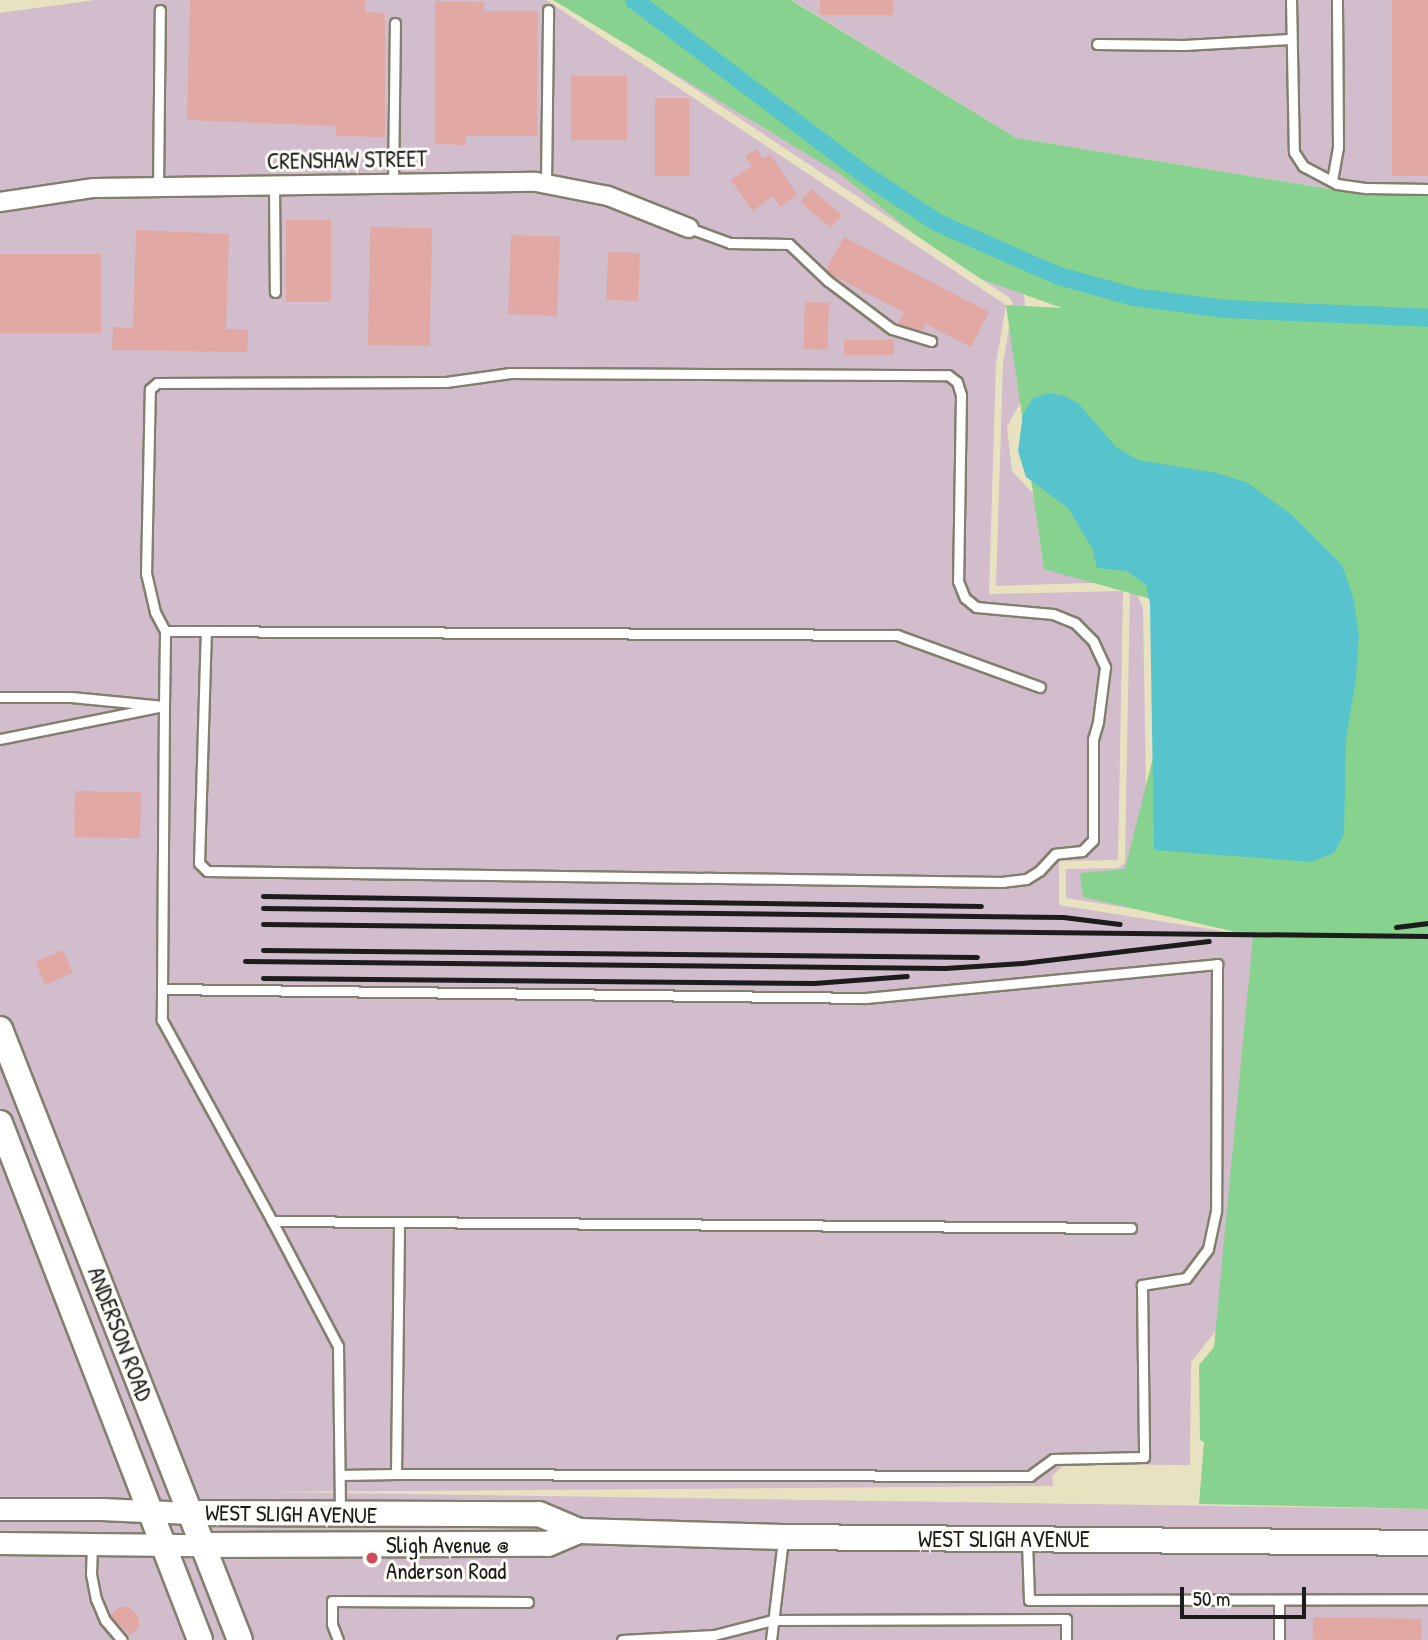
<!DOCTYPE html>
<style>
body{margin:0}
#map{position:relative;width:1428px;height:1640px;overflow:hidden;background:#e9e2c0;font-family:"Patrick Hand",sans-serif}
div>[style]{position:absolute}
.industrial>*{inset:0;background:#d1bdcc}
.green>*{inset:0;background:#87d28f}
.water>*{inset:0;background:#56c3cd}
.canal>*{height:18px;margin:-9px;padding:0 9px;transform-origin:9px;border-radius:9px;background:#56c3cd}
.building>*{inset:0;background:#e1a8a4;transform-origin:0 0}
.roads{filter:drop-shadow(2px 0 #827f6e) drop-shadow(-2px 0 #827f6e) drop-shadow(0 2px #827f6e) drop-shadow(0 -2px #827f6e)}
.service>*{height:9px;margin:-4.5px;padding:0 4.5px;transform-origin:4.5px;border-radius:4.5px;background:#fff}
.minor>*{height:18px;margin:-9px;padding:0 9px;transform-origin:9px;border-radius:9px;background:#fff}
.tertiary>*{height:21px;margin:-10.5px;padding:0 10.5px;transform-origin:10.5px;border-radius:10.5px;background:#fff}
.secondary>*{height:24px;margin:-12px;padding:0 12px;transform-origin:12px;border-radius:12px;background:#fff}
.rail>*{height:5px;margin:-2.5px;padding:0 2.5px;transform-origin:2.5px;border-radius:2.5px;background:#1c1c1c}
.dots>*{width:19px;height:19px;translate:-50% -50%;box-sizing:border-box;border:4px solid #fdfcf7;border-radius:50%}
span{translate:-50% -50%;white-space:nowrap;text-align:center;line-height:1.15;-webkit-text-stroke:6px #fdfcf7;paint-order:stroke}
.street-label{font-size:23px;color:#1c1c1c}
.poi-label{font-size:23px;color:#1c1c1c}
.left{translate:0 -50%;text-align:left}
.scale{position:absolute;left:1180px;top:1587px;width:126px;height:32px;box-sizing:border-box;border:4px solid #1c1c1c;border-top:0;padding-left:9px;font-size:21px;line-height:24px;white-space:nowrap;color:#1c1c1c;-webkit-text-stroke:5px #fdfcf7;paint-order:stroke}
</style>
<div id="map">
<div class="industrial">
<div style="clip-path:polygon(95px 0,546px 0,1006px 305px,996px 363px,989px 594px,1123px 591px,1118px 860px,1059px 861px,1059px 905px,1253px 936px,1255px 1282px,1191px 1362px,1190px 1465px,1072px 1464px,1062px 1467px,1052px 1476px,1053px 1486px,269px 1492px,1428px 1509px,1428px 1640px,0 1640px,0 13px)"></div>
<div style="clip-path:polygon(561px 0,781px 126px,914px 234px)"></div>
<div style="clip-path:polygon(792px 0,1428px 0,1428px 192px,1360px 194px,1016px 138px)"></div>
<div style="clip-path:polygon(981px 279px,1024px 294px,1031px 383px,1007px 427px,1012px 471px,1053px 515px,1133px 585px,1143px 608px,1147px 850px,1254px 928px,1066px 898px,1066px 869px,1118px 868px,1125px 863px,1130px 588px,1123px 582px,996px 586px,1003px 364px,1013px 304px,1010px 298px)"></div>
</div>
<div class="green">
<div style="clip-path:polygon(553px 0,791px 0,1016px 138px,1360px 194px,1428px 196px,1428px 1509px,1199px 1504px,1204px 1442px,1200px 1440px,1199px 1365px,1214px 1347px,1253px 936px,1083px 897px,1080px 873px,1125px 869px,1190px 610px,1044px 569px,1006px 305px,1062px 308px,981px 279px,914px 234px,840px 174px)"></div>
</div>
<div class="water">
<div style="clip-path:polygon(1049px 393px,1064px 396px,1079px 404px,1116px 447px,1138px 460px,1217px 473px,1248px 483px,1292px 515px,1342px 565px,1353px 597px,1359px 635px,1356px 679px,1346px 739px,1344px 834px,1334px 853px,1311px 862px,1154px 850px,1150px 604px,1146px 585px,1127px 571px,1097px 568px,1092px 548px,1068px 508px,1026px 477px,1018px 451px,1023px 414px,1033px 398px)"></div>
</div>
<div class="canal">
<div style="left:634px;top:0;width:288px;rotate:37.1deg"></div>
<div style="left:864px;top:174px;width:89px;rotate:33.5deg"></div>
<div style="left:938px;top:223px;width:132px;rotate:23.7deg"></div>
<div style="left:1059px;top:276px;width:78px;rotate:15.6deg"></div>
<div style="left:1134px;top:297px;width:92px;rotate:7.5deg"></div>
<div style="left:1225px;top:309px;width:203px;rotate:2.5deg"></div>
</div>
<div class="building">
<div style="clip-path:polygon(190px 0,365px 0,365px 12px,385px 13px,385px 137px,336px 136px,336px 126px,187px 120px)"></div>
<div style="left:820px;top:0;width:73px;height:15px"></div>
<div style="left:1392px;top:0;width:36px;height:176px"></div>
<div style="clip-path:polygon(435px 1px,484px 2px,484px 11px,538px 11px,537px 136px,466px 136px,466px 145px,435px 144px)"></div>
<div style="left:571px;top:76px;width:56px;height:64px"></div>
<div style="left:655px;top:98px;width:34px;height:78px"></div>
<div style="clip-path:polygon(756px 149px,763px 159px,770px 154px,797px 195px,780px 207px,773px 196px,752px 211px,731px 180px,752px 166px,745px 156px)"></div>
<div style="left:811px;top:189px;width:40px;height:17px;rotate:40deg"></div>
<div style="left:286px;top:220px;width:45px;height:82px"></div>
<div style="left:370px;top:227px;width:62px;height:118px;rotate:1deg"></div>
<div style="clip-path:polygon(136px 230px,229px 234px,226px 329px,248px 330px,247px 352px,112px 350px,113px 327px,133px 328px)"></div>
<div style="left:511px;top:235px;width:49px;height:79px;rotate:2deg"></div>
<div style="clip-path:polygon(844px 237px,989px 312px,971px 347px,926px 324px,923px 331px,898px 324px,904px 312px,832px 275px,826px 270px)"></div>
<div style="left:608px;top:252px;width:32px;height:48px;rotate:2deg"></div>
<div style="left:0;top:254px;width:101px;height:79px"></div>
<div style="left:805px;top:302px;width:24px;height:47px;rotate:2deg"></div>
<div style="left:844px;top:340px;width:50px;height:15px"></div>
<div style="left:75px;top:791px;width:66px;height:46px;rotate:1deg"></div>
<div style="left:63px;top:950px;width:25px;height:30px;rotate:67deg"></div>
<div style="clip-path:polygon(128px 1606px,138px 1616px,139px 1626px,130px 1636px,110px 1615px,118px 1608px)"></div>
<div style="left:1313px;top:1617px;width:109px;height:23px;rotate:1deg"></div>
</div>
<div class="roads">
<div class="service">
<div style="left:1291px;top:0;width:152px;rotate:88.9deg"></div>
<div style="left:1294px;top:152px;width:17px;rotate:57deg"></div>
<div style="left:1303px;top:166px;width:38px;rotate:28deg"></div>
<div style="left:1337px;top:184px;width:30px;rotate:8deg"></div>
<div style="left:1367px;top:188px;width:61px;rotate:0.9deg"></div>
<div style="left:1097px;top:44px;width:87px;rotate:0.7deg"></div>
<div style="left:1184px;top:45px;width:106px;rotate:-3.2deg"></div>
<div style="left:1332px;top:181px;width:35px;rotate:-80deg"></div>
<div style="left:1338px;top:147px;width:147px;rotate:-90.4deg"></div>
<div style="left:393px;top:184px;width:161px;rotate:-89.3deg"></div>
<div style="left:546px;top:184px;width:174px;rotate:-89.3deg"></div>
<div style="left:274px;top:186px;width:106px;rotate:89.5deg"></div>
<div style="left:158px;top:188px;width:178px;rotate:-89.4deg"></div>
<div style="left:689px;top:228px;width:44px;rotate:20.1deg"></div>
<div style="left:730px;top:243px;width:59px;rotate:1deg"></div>
<div style="left:789px;top:244px;width:54px;rotate:43.5deg"></div>
<div style="left:828px;top:281px;width:80px;rotate:36.9deg"></div>
<div style="left:892px;top:329px;width:41px;rotate:17.1deg"></div>
<div style="left:165px;top:631px;width:21px;rotate:-118deg"></div>
<div style="left:155px;top:612px;width:39px;rotate:-103deg"></div>
<div style="left:146px;top:574px;width:185px;rotate:-88.8deg"></div>
<div style="left:150px;top:389px;width:9px;rotate:-41deg"></div>
<div style="left:157px;top:383px;width:289px;rotate:-0.2deg"></div>
<div style="left:446px;top:382px;width:65px;rotate:-8deg"></div>
<div style="left:510px;top:373px;width:438px;rotate:0.3deg"></div>
<div style="left:948px;top:375px;width:11px;rotate:38deg"></div>
<div style="left:957px;top:382px;width:14px;rotate:73deg"></div>
<div style="left:961px;top:395px;width:186px;rotate:90.9deg"></div>
<div style="left:958px;top:581px;width:18px;rotate:68deg"></div>
<div style="left:965px;top:598px;width:14px;rotate:39deg"></div>
<div style="left:976px;top:607px;width:77px;rotate:5.2deg"></div>
<div style="left:1053px;top:614px;width:24px;rotate:22deg"></div>
<div style="left:1075px;top:623px;width:25px;rotate:45deg"></div>
<div style="left:1093px;top:641px;width:29px;rotate:65deg"></div>
<div style="left:1105px;top:667px;width:55px;rotate:97.3deg"></div>
<div style="left:1098px;top:722px;width:18px;rotate:106deg"></div>
<div style="left:1093px;top:739px;width:101px;rotate:90deg"></div>
<div style="left:1093px;top:840px;width:16px;rotate:135deg"></div>
<div style="left:1082px;top:851px;width:27px;rotate:174deg"></div>
<div style="left:1055px;top:854px;width:23px;rotate:133deg"></div>
<div style="left:1039px;top:871px;width:15px;rotate:148deg"></div>
<div style="left:1026px;top:879px;width:23px;rotate:173deg"></div>
<div style="left:1003px;top:882px;width:796px;rotate:-179.21deg"></div>
<div style="left:207px;top:871px;width:11px;rotate:-135deg"></div>
<div style="left:199px;top:863px;width:232px;rotate:-88.3deg"></div>
<div style="left:0;top:697px;width:71px"></div>
<div style="left:71px;top:697px;width:93px;rotate:5.5deg"></div>
<div style="left:164px;top:706px;width:75px;rotate:-89.2deg"></div>
<div style="left:165px;top:631px;width:732px;rotate:0.31deg"></div>
<div style="left:897px;top:635px;width:152px;rotate:20deg"></div>
<div style="left:0;top:739px;width:167px;rotate:-11.4deg"></div>
<div style="left:164px;top:706px;width:314px;rotate:90.4deg"></div>
<div style="left:162px;top:1020px;width:229px;rotate:61.3deg"></div>
<div style="left:272px;top:1221px;width:859px;rotate:0.47deg"></div>
<div style="left:162px;top:989px;width:703px;rotate:0.73deg"></div>
<div style="left:865px;top:998px;width:354px;rotate:-5.5deg"></div>
<div style="left:1217px;top:964px;width:247px;rotate:90.2deg"></div>
<div style="left:1216px;top:1211px;width:39px;rotate:102deg"></div>
<div style="left:1208px;top:1249px;width:36px;rotate:127deg"></div>
<div style="left:1186px;top:1278px;width:45px;rotate:171deg"></div>
<div style="left:1142px;top:1285px;width:172px;rotate:89.3deg"></div>
<div style="left:1144px;top:1457px;width:91px;rotate:178.7deg"></div>
<div style="left:1053px;top:1459px;width:29px;rotate:144deg"></div>
<div style="left:1030px;top:1476px;width:634px;rotate:-179.82deg"></div>
<div style="left:272px;top:1221px;width:141px;rotate:62.2deg"></div>
<div style="left:338px;top:1346px;width:164px;rotate:89.3deg"></div>
<div style="left:341px;top:1475px;width:55px;rotate:-1deg"></div>
<div style="left:396px;top:1474px;width:252px;rotate:-89.3deg"></div>
<div style="left:1027px;top:1542px;width:58px;rotate:88deg"></div>
<div style="left:1029px;top:1600px;width:399px;rotate:-0.1deg"></div>
<div style="left:92px;top:1545px;width:29px;rotate:92deg"></div>
<div style="left:91px;top:1574px;width:25px;rotate:79deg"></div>
<div style="left:96px;top:1599px;width:23px;rotate:67deg"></div>
<div style="left:105px;top:1620px;width:26px;rotate:50deg"></div>
<div style="left:338px;top:1640px;width:17px;rotate:-111deg"></div>
<div style="left:332px;top:1624px;width:23px;rotate:-90deg"></div>
<div style="left:332px;top:1601px;width:196px;rotate:0.3deg"></div>
<div style="left:622px;top:1640px;width:92px;rotate:-3.1deg"></div>
<div style="left:714px;top:1635px;width:61px;rotate:-14.3deg"></div>
<div style="left:773px;top:1620px;width:293px;rotate:-0.2deg"></div>
<div style="left:1066px;top:1619px;width:21px;rotate:90deg"></div>
<div style="left:771px;top:1640px;width:102px;rotate:-83.2deg"></div>
<div style="left:1279px;top:1640px;width:39px;rotate:-90deg"></div>
</div>
<div class="minor">
<div style="left:0;top:202px;width:95px;rotate:-8.5deg"></div>
<div style="left:94px;top:188px;width:442px;rotate:-0.8deg"></div>
<div style="left:536px;top:182px;width:73px;rotate:11deg"></div>
<div style="left:608px;top:196px;width:87px;rotate:21.6deg"></div>
</div>
<div class="tertiary">
<div style="left:0;top:1509px;width:101px"></div>
<div style="left:101px;top:1509px;width:89px;rotate:2.6deg"></div>
<div style="left:0;top:1543px;width:203px;rotate:0.6deg"></div>
</div>
<div class="secondary">
<div style="left:0;top:1029px;width:656px;rotate:68.56deg"></div>
<div style="left:0;top:1123px;width:554px;rotate:68.85deg"></div>
<div style="left:190px;top:1513px;width:349px;rotate:0.2deg"></div>
<div style="left:539px;top:1514px;width:43px;rotate:23deg"></div>
<div style="left:579px;top:1531px;width:204px;rotate:1.7deg"></div>
<div style="left:783px;top:1537px;width:645px;rotate:0.53deg"></div>
<div style="left:203px;top:1545px;width:345px;rotate:-0.2deg"></div>
<div style="left:548px;top:1544px;width:34px;rotate:-23deg"></div>
</div>
</div>
<div class="rail">
<div style="left:263px;top:896px;width:718px;rotate:0.8deg"></div>
<div style="left:263px;top:908px;width:800px;rotate:0.64deg"></div>
<div style="left:1063px;top:917px;width:57px;rotate:7deg"></div>
<div style="left:263px;top:924px;width:1165px;rotate:0.59deg"></div>
<div style="left:1396px;top:927px;width:32px;rotate:-7deg"></div>
<div style="left:263px;top:950px;width:714px;rotate:0.56deg"></div>
<div style="left:245px;top:961px;width:700px;rotate:0.57deg"></div>
<div style="left:945px;top:968px;width:77px;rotate:-3.7deg"></div>
<div style="left:1022px;top:963px;width:188px;rotate:-6.7deg"></div>
<div style="left:263px;top:978px;width:551px;rotate:0.52deg"></div>
<div style="left:814px;top:983px;width:93px;rotate:-4.3deg"></div>
</div>
<div class="dots">
<div style="left:372px;top:1558px;background:#d1495b"></div>
</div>
<div class="street-label">
<span style="left:347px;top:160px;rotate:-1deg">CRENSHAW STREET</span>
<span style="left:120px;top:1334px;rotate:69deg">ANDERSON ROAD</span>
<span style="left:291px;top:1514px;rotate:1deg">WEST SLIGH AVENUE</span>
<span style="left:1004px;top:1539px">WEST SLIGH AVENUE</span>
</div>
<div class="poi-label">
<span class="left" style="left:386px;top:1558px">Sligh Avenue @<br>Anderson Road</span>
</div>
<div class="scale">50 m</div>
</div>
